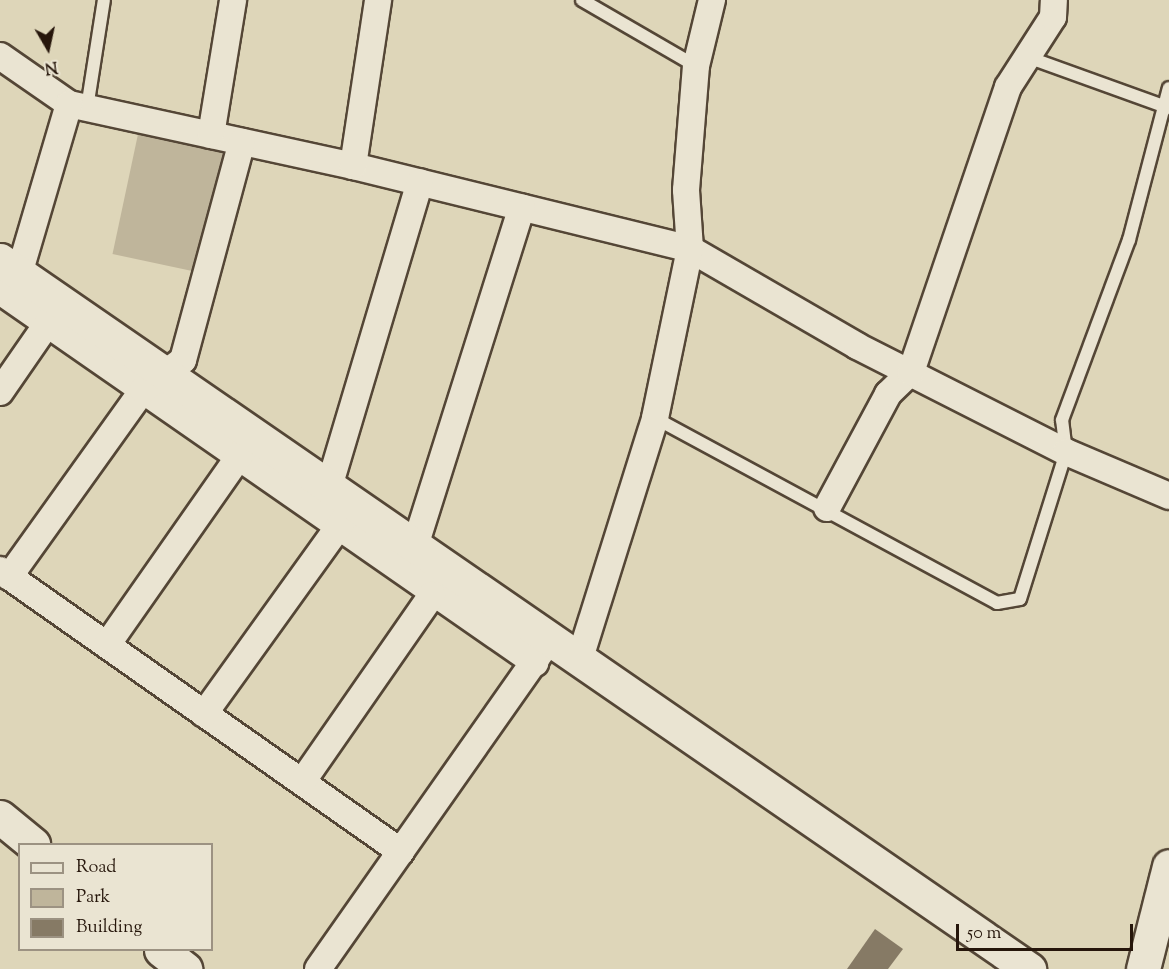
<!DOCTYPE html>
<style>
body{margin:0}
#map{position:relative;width:1169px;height:969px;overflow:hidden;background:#ded6b9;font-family:"Sorts Mill Goudy",serif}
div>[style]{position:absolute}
.green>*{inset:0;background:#bfb59b;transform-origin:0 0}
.building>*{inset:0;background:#867a65}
.roads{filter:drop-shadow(2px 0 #544636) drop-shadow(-2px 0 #544636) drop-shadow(0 2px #544636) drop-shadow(0 -2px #544636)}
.lane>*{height:12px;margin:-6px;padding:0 6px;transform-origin:6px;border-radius:6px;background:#eae4d2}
.street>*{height:26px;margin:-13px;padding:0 13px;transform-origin:13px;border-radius:13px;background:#eae4d2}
.secondary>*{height:33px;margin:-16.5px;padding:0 16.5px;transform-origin:16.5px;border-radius:16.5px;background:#eae4d2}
span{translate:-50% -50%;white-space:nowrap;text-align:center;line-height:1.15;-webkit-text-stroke:4.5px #eae4d2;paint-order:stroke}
.legend{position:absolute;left:18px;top:843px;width:195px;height:108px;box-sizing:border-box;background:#eae4d2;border:2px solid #9c9282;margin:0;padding:8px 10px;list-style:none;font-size:18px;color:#26160b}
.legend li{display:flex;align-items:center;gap:12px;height:30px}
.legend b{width:30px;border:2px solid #9c9282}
.north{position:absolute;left:18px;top:18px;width:60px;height:60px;-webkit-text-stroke:4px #eae4d2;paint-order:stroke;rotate:171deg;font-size:16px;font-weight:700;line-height:24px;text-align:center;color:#26160b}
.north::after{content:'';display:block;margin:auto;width:21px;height:27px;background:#26160b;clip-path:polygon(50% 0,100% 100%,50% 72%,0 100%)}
.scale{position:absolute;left:956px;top:924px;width:177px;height:27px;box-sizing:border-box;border:3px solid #26160b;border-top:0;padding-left:8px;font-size:18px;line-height:21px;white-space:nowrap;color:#26160b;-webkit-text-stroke:4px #eae4d2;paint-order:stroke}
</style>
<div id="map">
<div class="green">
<div style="left:141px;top:120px;width:103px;height:137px;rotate:12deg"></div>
</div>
<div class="building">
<div style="clip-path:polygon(875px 929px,903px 949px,888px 969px,847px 969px)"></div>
</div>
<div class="roads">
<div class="lane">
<div style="left:582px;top:0;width:132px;rotate:30.1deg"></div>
<div style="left:1030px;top:58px;width:148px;rotate:19.8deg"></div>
<div style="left:87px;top:108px;width:109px;rotate:-81.1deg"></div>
<div style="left:655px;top:418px;width:389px;rotate:28.4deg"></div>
<div style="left:997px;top:603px;width:23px;rotate:-10deg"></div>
<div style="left:1020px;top:599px;width:154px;rotate:-72.6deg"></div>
<div style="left:1066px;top:452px;width:32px;rotate:-97deg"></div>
<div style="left:1062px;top:420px;width:192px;rotate:-69.6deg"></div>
<div style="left:1129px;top:240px;width:157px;rotate:-75.3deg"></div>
</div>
<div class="street">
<div style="left:0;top:56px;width:84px;rotate:34.8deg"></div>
<div style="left:69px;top:104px;width:291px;rotate:12.3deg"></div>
<div style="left:353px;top:166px;width:347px;rotate:13.8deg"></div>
<div style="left:690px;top:249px;width:193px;rotate:30.1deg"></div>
<div style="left:857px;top:346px;width:234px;rotate:26.9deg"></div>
<div style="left:1066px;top:452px;width:112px;rotate:23.1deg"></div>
<div style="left:211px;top:135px;width:137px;rotate:-80.7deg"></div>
<div style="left:353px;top:166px;width:168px;rotate:-81.4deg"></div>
<div style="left:19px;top:274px;width:177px;rotate:-73.6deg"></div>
<div style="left:0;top:291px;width:652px;rotate:34.81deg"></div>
<div style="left:0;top:392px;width:98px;rotate:-55.3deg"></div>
<div style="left:329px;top:487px;width:318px;rotate:-73.4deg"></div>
<div style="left:827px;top:508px;width:129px;rotate:-61.8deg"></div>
<div style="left:888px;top:394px;width:32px;rotate:-44deg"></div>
<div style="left:911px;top:372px;width:301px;rotate:-71.2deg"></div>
<div style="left:1008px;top:87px;width:83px;rotate:-57.3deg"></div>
<div style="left:1053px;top:17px;width:17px;rotate:-87deg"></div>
<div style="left:415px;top:546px;width:355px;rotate:-72.5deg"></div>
<div style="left:0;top:570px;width:490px;rotate:35.1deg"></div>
<div style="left:9px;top:577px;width:230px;rotate:-54.4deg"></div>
<div style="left:143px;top:390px;width:50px;rotate:-36.9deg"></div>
<div style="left:183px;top:360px;width:226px;rotate:-74.9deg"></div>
<div style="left:107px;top:645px;width:246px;rotate:-55deg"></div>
<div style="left:580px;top:658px;width:251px;rotate:-72.6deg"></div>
<div style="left:655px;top:418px;width:173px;rotate:-78.3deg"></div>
<div style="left:690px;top:249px;width:59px;rotate:-93.9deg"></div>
<div style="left:686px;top:190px;width:124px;rotate:-85.4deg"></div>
<div style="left:696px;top:66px;width:68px;rotate:-76.4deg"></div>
<div style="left:204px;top:714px;width:245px;rotate:-54.3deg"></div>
<div style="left:302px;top:782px;width:228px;rotate:-55.2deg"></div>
<div style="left:318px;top:969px;width:393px;rotate:-54.9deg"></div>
</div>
<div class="secondary">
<div style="left:0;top:260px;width:1250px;rotate:34.57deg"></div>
<div style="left:0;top:817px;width:43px;rotate:39.3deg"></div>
<div style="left:161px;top:950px;width:31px;rotate:38deg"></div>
<div style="left:1143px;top:969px;width:106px;rotate:-75.8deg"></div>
</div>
</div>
<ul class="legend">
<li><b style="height:8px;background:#eae4d2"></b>Road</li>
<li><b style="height:16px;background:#bfb59b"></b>Park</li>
<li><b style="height:16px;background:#867a65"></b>Building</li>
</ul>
<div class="north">N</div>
<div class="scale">50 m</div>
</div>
